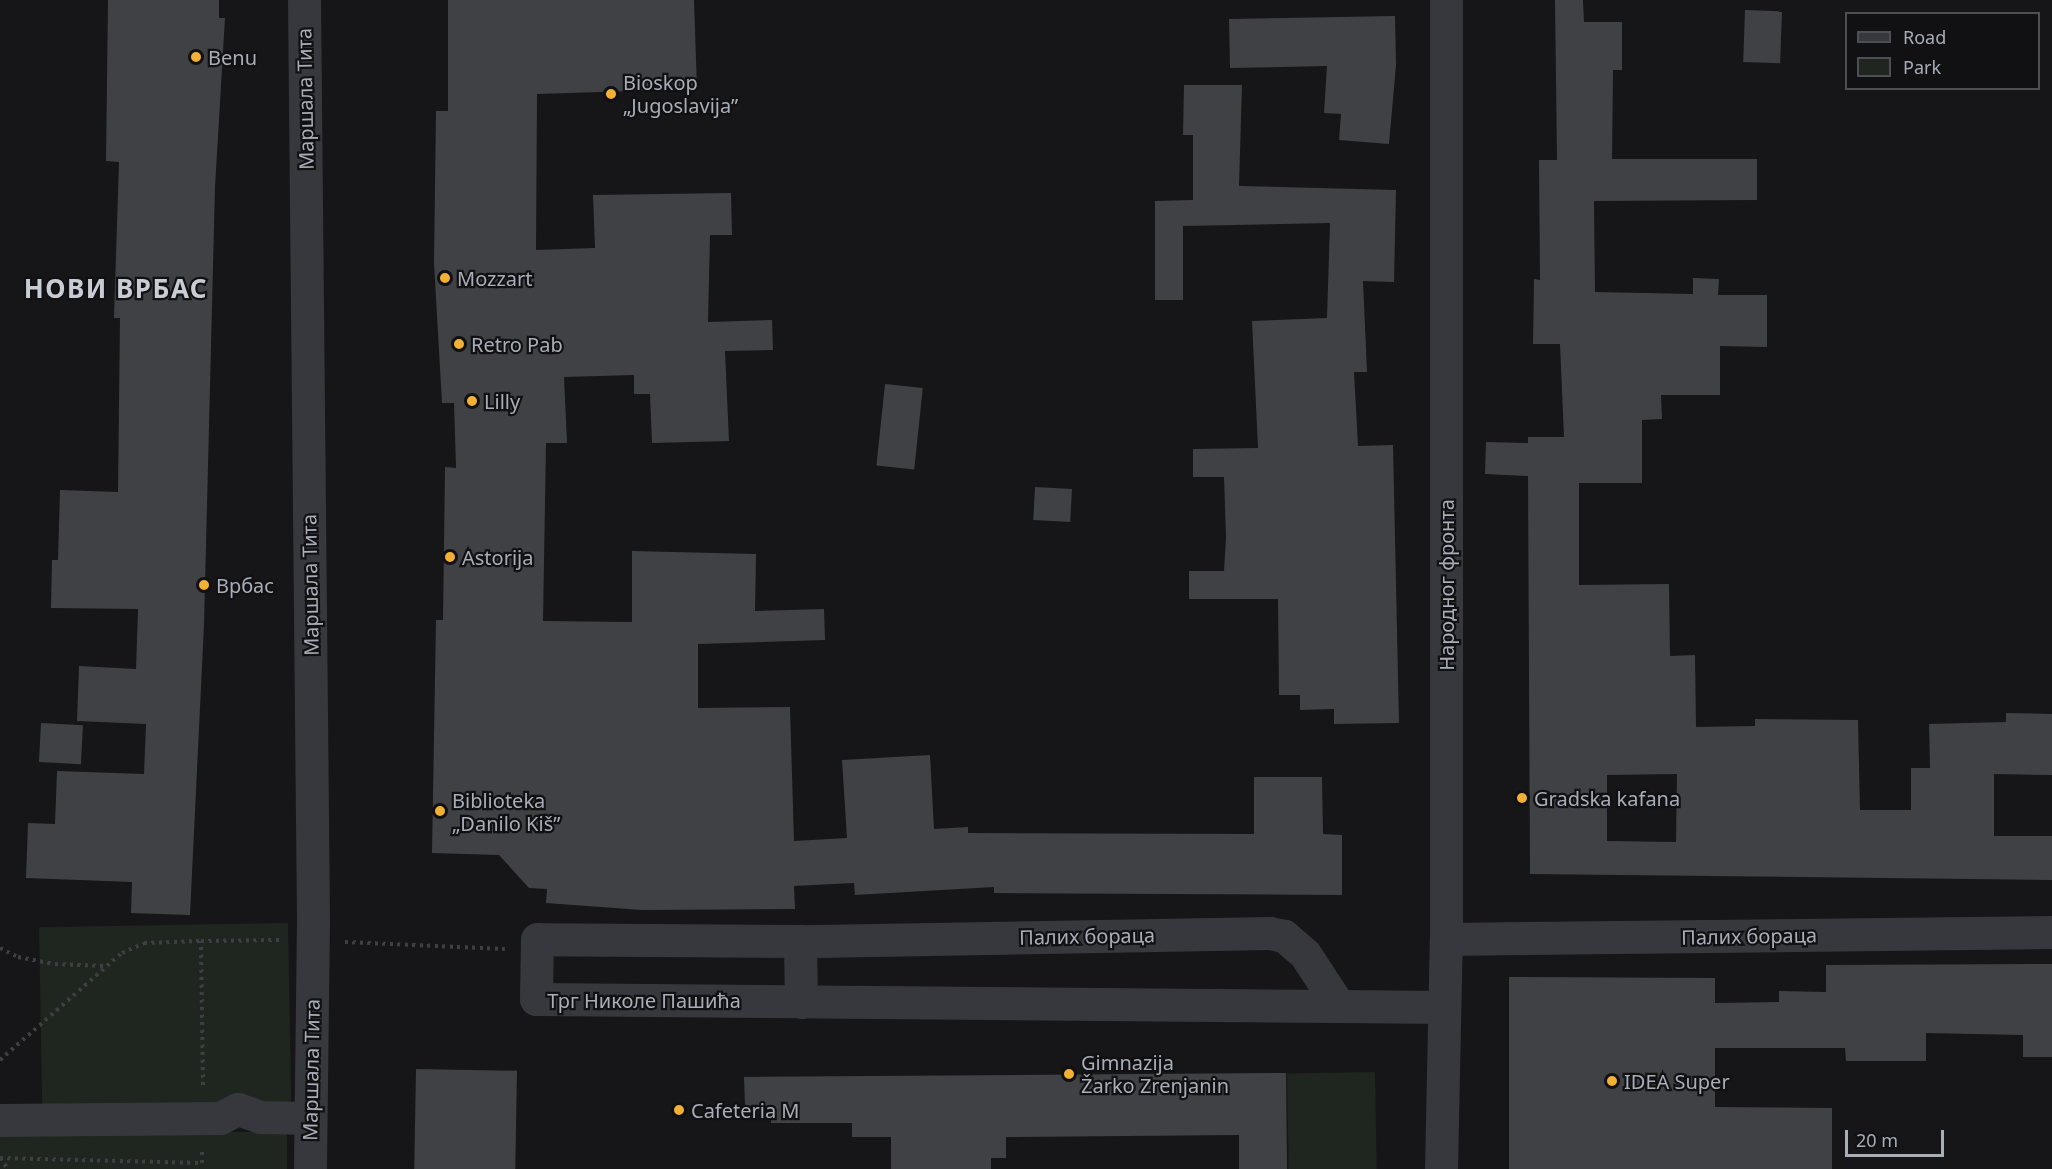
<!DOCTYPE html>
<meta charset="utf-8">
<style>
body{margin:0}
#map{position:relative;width:2052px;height:1169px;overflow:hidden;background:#161618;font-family:"Noto Sans",sans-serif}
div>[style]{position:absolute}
.green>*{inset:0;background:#1e261f;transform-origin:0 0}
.building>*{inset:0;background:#404145;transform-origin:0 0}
.path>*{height:4px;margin-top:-2px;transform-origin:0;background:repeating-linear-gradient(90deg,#3d3f44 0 3px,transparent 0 7.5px)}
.minor>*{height:33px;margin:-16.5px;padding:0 16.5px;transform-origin:16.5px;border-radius:16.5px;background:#37383d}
.dots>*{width:16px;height:16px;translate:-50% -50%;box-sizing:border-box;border:3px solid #111113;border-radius:50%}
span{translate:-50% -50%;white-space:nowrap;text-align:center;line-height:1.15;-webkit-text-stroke:4.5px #111113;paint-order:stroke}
.poi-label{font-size:20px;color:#a8adb8}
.left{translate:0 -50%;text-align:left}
.street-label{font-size:20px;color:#a8adb8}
.district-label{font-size:26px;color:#c9ccd4;font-weight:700;letter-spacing:1.5px}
.legend{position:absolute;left:1845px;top:12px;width:195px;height:78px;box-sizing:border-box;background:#111113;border:2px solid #4d4f55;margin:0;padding:8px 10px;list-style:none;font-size:18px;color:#a8adb8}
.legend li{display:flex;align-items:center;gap:12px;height:30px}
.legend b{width:30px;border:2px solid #4d4f55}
.scale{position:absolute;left:1845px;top:1130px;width:99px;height:27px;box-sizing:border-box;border:3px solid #a8adb8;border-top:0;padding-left:8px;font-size:18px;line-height:21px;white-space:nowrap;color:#a8adb8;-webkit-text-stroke:4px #111113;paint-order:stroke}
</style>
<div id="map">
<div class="green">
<div style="left:288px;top:923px;width:180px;height:249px;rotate:89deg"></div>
<div style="left:1375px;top:1072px;width:97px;height:88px;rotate:89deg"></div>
<div style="left:0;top:1132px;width:287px;height:37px"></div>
</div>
<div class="building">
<div style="clip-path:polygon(108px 0,219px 0,219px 18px,225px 18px,215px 187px,204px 625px,190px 915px,131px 913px,132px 882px,26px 878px,28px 823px,55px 824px,57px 771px,144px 774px,146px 724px,77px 721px,79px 666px,136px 669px,138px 609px,51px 608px,52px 560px,58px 560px,60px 490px,118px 492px,120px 318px,114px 318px,119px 162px,106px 161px)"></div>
<div style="clip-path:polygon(448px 0,694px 0,697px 89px,537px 94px,536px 250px,595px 248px,593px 195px,731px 193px,732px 235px,710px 235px,708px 322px,772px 320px,773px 350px,725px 351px,729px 441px,652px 443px,650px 394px,634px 394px,634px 375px,564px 377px,567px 443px,546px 443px,543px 621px,632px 622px,632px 551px,756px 554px,755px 611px,824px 609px,825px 640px,698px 644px,698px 708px,790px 707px,794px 841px,847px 838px,842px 760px,930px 755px,934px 829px,968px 827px,968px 833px,1254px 834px,1254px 777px,1322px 777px,1323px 834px,1342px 835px,1342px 895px,994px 893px,994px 887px,855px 895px,854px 883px,794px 886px,795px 909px,642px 910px,546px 903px,547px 889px,529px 888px,499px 855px,432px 853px,436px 620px,443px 620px,445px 467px,456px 468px,454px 403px,442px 403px,434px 263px,436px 111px,448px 111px)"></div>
<div style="clip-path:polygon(evenodd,1555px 0,1583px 0,1584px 22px,1622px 22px,1622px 70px,1613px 70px,1612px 159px,1757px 159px,1757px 200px,1594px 201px,1595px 292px,1693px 294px,1693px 278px,1719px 279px,1718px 295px,1767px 295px,1767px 347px,1720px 346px,1720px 395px,1661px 395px,1662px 419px,1642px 420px,1642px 483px,1579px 483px,1579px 585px,1669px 584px,1670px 656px,1695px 655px,1696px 727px,1755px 726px,1755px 719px,1858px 720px,1860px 810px,1911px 810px,1911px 768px,1930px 768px,1929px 724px,2006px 722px,2006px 713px,2052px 714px,2052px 775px,1994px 774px,1994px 836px,2052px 836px,2052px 880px,1530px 874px,1528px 476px,1485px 474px,1486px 442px,1528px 443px,1528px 437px,1564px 437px,1560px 344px,1533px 344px,1534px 279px,1540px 280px,1539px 160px,1557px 160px,1555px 0,1677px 774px,1676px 842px,1607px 841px,1607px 775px,1677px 774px)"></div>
<div style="left:1745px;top:10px;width:37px;height:52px;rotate:2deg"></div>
<div style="clip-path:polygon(1395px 16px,1396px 65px,1389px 144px,1339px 140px,1341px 114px,1324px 113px,1327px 66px,1230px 68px,1229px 19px)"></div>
<div style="clip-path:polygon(1184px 85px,1242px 85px,1239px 186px,1396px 190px,1394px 282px,1363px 281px,1367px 372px,1354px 372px,1358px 446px,1393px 445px,1399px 723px,1334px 724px,1334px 709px,1300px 710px,1300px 695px,1279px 695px,1278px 599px,1189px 599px,1189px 571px,1224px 571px,1226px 537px,1224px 477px,1193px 477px,1193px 449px,1258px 448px,1252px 321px,1327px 318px,1330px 223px,1183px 226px,1183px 300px,1155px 300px,1155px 201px,1193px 200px,1193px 135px,1183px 135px)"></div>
<div style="left:885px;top:384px;width:38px;height:82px;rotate:6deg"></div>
<div style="left:1035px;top:487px;width:37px;height:33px;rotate:3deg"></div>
<div style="left:41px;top:723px;width:42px;height:39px;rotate:3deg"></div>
<div style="clip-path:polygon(2052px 964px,2052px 1057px,2023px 1057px,2023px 1035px,1926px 1033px,1926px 1061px,1846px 1061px,1845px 1048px,1715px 1048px,1715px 1107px,1832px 1108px,1832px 1169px,1509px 1169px,1509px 977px,1715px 978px,1715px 1003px,1779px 1002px,1779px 991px,1826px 992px,1826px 965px)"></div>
<div style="left:416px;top:1069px;width:101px;height:100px;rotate:1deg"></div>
<div style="clip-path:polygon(1286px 1073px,1287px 1169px,1239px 1169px,1239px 1135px,1006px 1137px,1006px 1158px,991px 1158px,991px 1169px,891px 1169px,891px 1137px,852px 1137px,852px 1123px,771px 1123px,771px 1106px,745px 1106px,744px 1077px)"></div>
</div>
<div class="path">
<div style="left:345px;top:942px;width:160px;rotate:2.5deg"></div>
<div style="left:0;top:948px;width:20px;rotate:27deg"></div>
<div style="left:18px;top:957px;width:38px;rotate:11deg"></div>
<div style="left:55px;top:964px;width:49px;rotate:2.3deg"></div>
<div style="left:0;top:1060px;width:162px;rotate:-41.3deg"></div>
<div style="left:122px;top:953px;width:24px;rotate:-24deg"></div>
<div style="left:144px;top:943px;width:57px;rotate:-2deg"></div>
<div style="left:203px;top:1085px;width:144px;rotate:-90.8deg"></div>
<div style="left:201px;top:941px;width:79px;rotate:-0.7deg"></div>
<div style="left:0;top:1158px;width:202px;rotate:1.4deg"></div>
<div style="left:202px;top:1163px;width:13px;rotate:-90deg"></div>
<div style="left:0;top:1158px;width:14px;rotate:54deg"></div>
</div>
<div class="minor">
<div style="left:304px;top:0;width:920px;rotate:89.44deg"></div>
<div style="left:313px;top:920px;width:249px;rotate:90.7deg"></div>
<div style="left:1446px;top:939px;width:606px;rotate:-0.66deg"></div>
<div style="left:800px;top:941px;width:61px;rotate:89.1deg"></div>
<div style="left:1339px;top:1006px;width:62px;rotate:-123.2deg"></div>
<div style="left:1305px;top:954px;width:28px;rotate:-139deg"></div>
<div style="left:1284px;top:936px;width:14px;rotate:-168deg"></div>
<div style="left:1270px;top:933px;width:470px;rotate:179deg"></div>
<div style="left:800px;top:941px;width:263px;rotate:-179.6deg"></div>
<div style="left:537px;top:939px;width:60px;rotate:91deg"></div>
<div style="left:536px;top:999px;width:803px;rotate:0.5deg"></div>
<div style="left:1339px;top:1006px;width:105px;rotate:0.5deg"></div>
<div style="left:0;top:1120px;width:220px;rotate:-0.5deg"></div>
<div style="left:220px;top:1118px;width:20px;rotate:-27deg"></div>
<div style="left:238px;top:1109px;width:23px;rotate:20deg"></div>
<div style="left:260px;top:1117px;width:50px;rotate:1.1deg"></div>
<div style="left:1441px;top:1169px;width:230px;rotate:-88.8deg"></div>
<div style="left:1446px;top:939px;width:939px;rotate:-90deg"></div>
</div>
<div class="dots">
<div style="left:196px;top:57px;background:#f2b134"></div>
<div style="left:611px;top:94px;background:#f2b134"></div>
<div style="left:445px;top:278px;background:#f2b134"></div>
<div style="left:459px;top:344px;background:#f2b134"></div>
<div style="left:472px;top:401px;background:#f2b134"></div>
<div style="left:450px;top:557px;background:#f2b134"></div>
<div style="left:204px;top:585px;background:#f2b134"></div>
<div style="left:1522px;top:798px;background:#f2b134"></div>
<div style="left:440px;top:811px;background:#f2b134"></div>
<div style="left:1069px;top:1074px;background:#f2b134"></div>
<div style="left:1612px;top:1081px;background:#f2b134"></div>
<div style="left:679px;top:1110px;background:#f2b134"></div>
</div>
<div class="poi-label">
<span class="left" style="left:208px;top:57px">Benu</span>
<span class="left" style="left:623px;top:94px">Bioskop<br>„Jugoslavija”</span>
<span class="left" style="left:457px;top:278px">Mozzart</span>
<span class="left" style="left:471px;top:344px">Retro Pab</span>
<span class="left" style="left:484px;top:401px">Lilly</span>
<span class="left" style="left:462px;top:557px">Astorija</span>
<span class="left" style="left:216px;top:585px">Врбас</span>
<span class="left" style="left:1534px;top:798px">Gradska kafana</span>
<span class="left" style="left:452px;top:812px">Biblioteka<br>„Danilo Kiš”</span>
<span class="left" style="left:1081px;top:1074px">Gimnazija<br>Žarko Zrenjanin</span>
<span class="left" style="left:1624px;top:1081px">IDEA Super</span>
<span class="left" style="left:691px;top:1110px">Cafeteria M</span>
</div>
<div class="street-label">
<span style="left:305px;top:99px;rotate:-91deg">Маршала Тита</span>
<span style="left:310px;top:585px;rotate:-91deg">Маршала Тита</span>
<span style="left:1446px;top:585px;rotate:-90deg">Народног фронта</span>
<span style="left:1087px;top:936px;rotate:-1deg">Палих бораца</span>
<span style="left:1749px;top:936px;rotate:-1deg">Палих бораца</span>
<span style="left:644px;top:1000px">Трг Николе Пашића</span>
<span style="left:311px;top:1070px;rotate:-89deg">Маршала Тита</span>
</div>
<div class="district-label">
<span style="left:116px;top:289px">НОВИ ВРБАС</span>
</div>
<ul class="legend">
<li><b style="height:8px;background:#37383d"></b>Road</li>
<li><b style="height:16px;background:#1e261f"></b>Park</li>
</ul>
<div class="scale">20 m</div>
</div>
